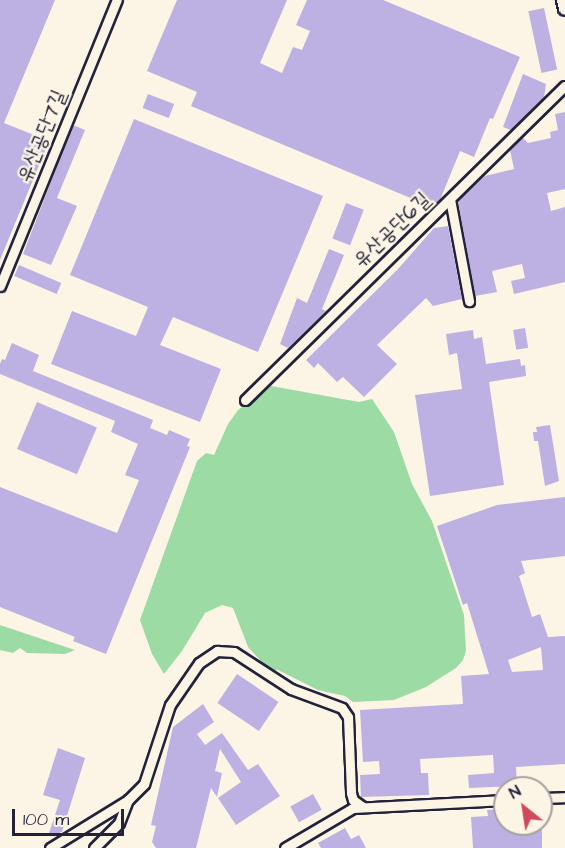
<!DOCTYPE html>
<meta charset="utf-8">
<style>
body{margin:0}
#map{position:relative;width:565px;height:848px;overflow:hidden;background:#fcf5e5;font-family:"Architects Daughter","Poor Story",sans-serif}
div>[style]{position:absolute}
.green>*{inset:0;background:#9cdba3}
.building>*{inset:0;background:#bcb1e2;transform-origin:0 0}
.roads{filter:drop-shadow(2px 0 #22223b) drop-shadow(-2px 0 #22223b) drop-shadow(0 2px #22223b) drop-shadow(0 -2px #22223b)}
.minor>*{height:9px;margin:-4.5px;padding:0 4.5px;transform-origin:4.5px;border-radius:4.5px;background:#fcf5e5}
.major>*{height:12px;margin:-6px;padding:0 6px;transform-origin:6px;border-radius:6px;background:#fcf5e5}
span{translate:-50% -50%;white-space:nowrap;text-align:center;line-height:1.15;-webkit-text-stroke:4.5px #fcf5e5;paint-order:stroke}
.street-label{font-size:21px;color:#22223b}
.north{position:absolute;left:493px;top:776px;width:60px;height:60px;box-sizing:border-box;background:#fcf5e5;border:2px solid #a5a1a1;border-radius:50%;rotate:330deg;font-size:16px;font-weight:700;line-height:24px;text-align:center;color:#22223b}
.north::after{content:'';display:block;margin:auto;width:21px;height:27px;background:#d1495b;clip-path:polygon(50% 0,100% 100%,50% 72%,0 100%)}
.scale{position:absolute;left:12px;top:809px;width:112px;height:27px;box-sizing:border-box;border:3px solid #22223b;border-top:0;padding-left:8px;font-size:18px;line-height:21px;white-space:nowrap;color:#22223b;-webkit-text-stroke:4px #fcf5e5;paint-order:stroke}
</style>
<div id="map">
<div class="green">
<div style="clip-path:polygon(271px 386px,359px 402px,372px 399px,394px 432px,412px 484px,432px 521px,464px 615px,466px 651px,463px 660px,456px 668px,426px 687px,394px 700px,353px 702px,345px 696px,318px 690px,278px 670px,270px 671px,248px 647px,233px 608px,222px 605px,205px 613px,182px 651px,164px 674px,152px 654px,140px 620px,197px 461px,206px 453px,214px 455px,228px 424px,238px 410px)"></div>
<div style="clip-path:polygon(0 625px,75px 650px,65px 654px,27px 653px,20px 648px,13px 653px,0 650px)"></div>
</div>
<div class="building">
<div style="clip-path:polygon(0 0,55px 0,4px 123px,49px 141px,0 260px)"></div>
<div style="clip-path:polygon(177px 0,287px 0,260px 63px,282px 73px,293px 47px,302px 50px,310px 31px,296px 25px,307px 0,383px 0,520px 57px,493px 119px,490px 118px,474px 157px,460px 151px,440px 200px,432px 207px,191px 106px,197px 92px,147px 71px)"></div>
<div style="left:544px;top:8px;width:63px;height:16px;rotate:78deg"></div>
<div style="clip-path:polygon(523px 74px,546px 84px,544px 97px,511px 130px,503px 127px)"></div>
<div style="left:148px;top:94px;width:28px;height:15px;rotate:21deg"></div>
<div style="clip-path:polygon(565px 112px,565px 189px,547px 193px,551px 211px,565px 207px,565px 282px,514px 294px,511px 281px,525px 278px,522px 264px,492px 271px,497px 292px,475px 296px,458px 201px,485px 176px,514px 169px,510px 150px,522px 137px,528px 143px,551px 138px,550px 132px,558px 130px,555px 114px)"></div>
<div style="clip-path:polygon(134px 119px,323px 196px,258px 352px,173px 317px,160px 345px,221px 369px,200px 422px,51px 364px,72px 311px,136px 336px,148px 307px,70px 275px)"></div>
<div style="clip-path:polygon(73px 125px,85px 130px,57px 198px,77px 206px,51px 265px,23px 254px)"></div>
<div style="left:346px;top:203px;width:19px;height:38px;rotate:21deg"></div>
<div style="clip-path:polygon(448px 226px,462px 299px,433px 306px,426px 298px,377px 345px,397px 364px,364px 397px,343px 377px,337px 382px,318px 363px,314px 368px,306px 360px,398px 269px,434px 228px)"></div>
<div style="clip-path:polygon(329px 249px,344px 255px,322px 309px,326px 311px,288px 348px,280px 344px,297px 298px,307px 303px)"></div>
<div style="left:19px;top:265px;width:46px;height:12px;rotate:23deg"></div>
<div style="left:525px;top:328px;width:20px;height:12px;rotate:81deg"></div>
<div style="clip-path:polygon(473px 330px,474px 339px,482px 337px,486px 364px,520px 359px,521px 366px,525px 365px,526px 376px,489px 382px,504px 485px,430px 496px,415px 395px,462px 389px,457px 353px,449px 355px,446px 334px)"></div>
<div style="clip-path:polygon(12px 343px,39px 355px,33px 371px,153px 420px,150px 428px,167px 435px,169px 430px,190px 439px,187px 446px,190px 447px,106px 654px,73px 641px,75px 637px,0 607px,0 487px,117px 533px,139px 480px,125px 475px,138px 444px,111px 432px,115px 421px,0 374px,0 364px,2px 359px,5px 360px)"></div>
<div style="left:37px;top:402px;width:65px;height:51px;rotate:23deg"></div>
<div style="clip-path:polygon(550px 425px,559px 481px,545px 486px,538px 441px,534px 441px,533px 432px,537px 432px,536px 427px)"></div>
<div style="clip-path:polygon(evenodd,565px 497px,565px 556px,521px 561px,525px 573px,519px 576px,532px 617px,540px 614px,548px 637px,565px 636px,565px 764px,516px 767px,517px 786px,469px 788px,468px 775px,494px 773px,493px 755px,420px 759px,421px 773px,428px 773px,429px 795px,361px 797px,360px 775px,380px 774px,379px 761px,363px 762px,360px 710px,463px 704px,461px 676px,489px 674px,467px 603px,463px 605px,437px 526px,497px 505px,565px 497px,541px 647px,543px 670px,512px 672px,508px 660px,541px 647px)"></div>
<div style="left:237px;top:674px;width:50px;height:35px;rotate:34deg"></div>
<div style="clip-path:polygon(203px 704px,214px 722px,197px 734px,205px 745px,222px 733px,248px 770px,258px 764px,280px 796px,236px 825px,218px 798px,241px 782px,220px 749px,215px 771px,222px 773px,217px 797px,211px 788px,196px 848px,156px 848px,152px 842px,156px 826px,151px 825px,173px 727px)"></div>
<div style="clip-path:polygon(58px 748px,85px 758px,62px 832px,48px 836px,60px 800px,43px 795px)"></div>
<div style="left:313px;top:794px;width:18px;height:26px;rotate:61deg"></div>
<div style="clip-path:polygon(505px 809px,505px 824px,542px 824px,542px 848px,473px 848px,471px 817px,488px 816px,487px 810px)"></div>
<div style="clip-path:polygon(345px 828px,351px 839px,359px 835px,366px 848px,321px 848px,318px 843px)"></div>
</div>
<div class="roads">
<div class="minor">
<div style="left:450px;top:199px;width:104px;rotate:79.4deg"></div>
<div style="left:0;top:286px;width:309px;rotate:-67.8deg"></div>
<div style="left:245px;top:400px;width:448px;rotate:-44.5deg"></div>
<div style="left:541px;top:798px;width:24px;rotate:-2deg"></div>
<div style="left:50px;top:848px;width:92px;rotate:-31.6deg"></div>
<div style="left:128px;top:800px;width:23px;rotate:-45deg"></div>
<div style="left:144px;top:784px;width:83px;rotate:-71.8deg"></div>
<div style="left:170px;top:705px;width:51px;rotate:-55.4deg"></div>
<div style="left:199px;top:663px;width:22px;rotate:-34deg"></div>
<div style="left:217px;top:651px;width:17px;rotate:3deg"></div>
<div style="left:234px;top:652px;width:68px;rotate:33deg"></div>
<div style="left:291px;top:689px;width:54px;rotate:20.4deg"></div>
<div style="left:342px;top:708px;width:11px;rotate:56deg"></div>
<div style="left:348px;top:717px;width:76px;rotate:87.7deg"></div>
<div style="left:351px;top:793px;width:7px;rotate:74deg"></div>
<div style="left:353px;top:800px;width:12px;rotate:35deg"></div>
<div style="left:94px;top:848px;width:35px;rotate:-45deg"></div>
<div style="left:119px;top:823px;width:25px;rotate:-69deg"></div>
<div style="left:285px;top:848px;width:79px;rotate:-30.5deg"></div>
<div style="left:353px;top:808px;width:152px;rotate:-3deg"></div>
</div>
<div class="major">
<div style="left:563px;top:0;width:9px;rotate:77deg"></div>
</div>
</div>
<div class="street-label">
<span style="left:42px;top:136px;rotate:-68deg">유산공단7길</span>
<span style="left:392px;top:230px;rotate:-44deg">유산공단6길</span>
</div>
<div class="north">N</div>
<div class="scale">100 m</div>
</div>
